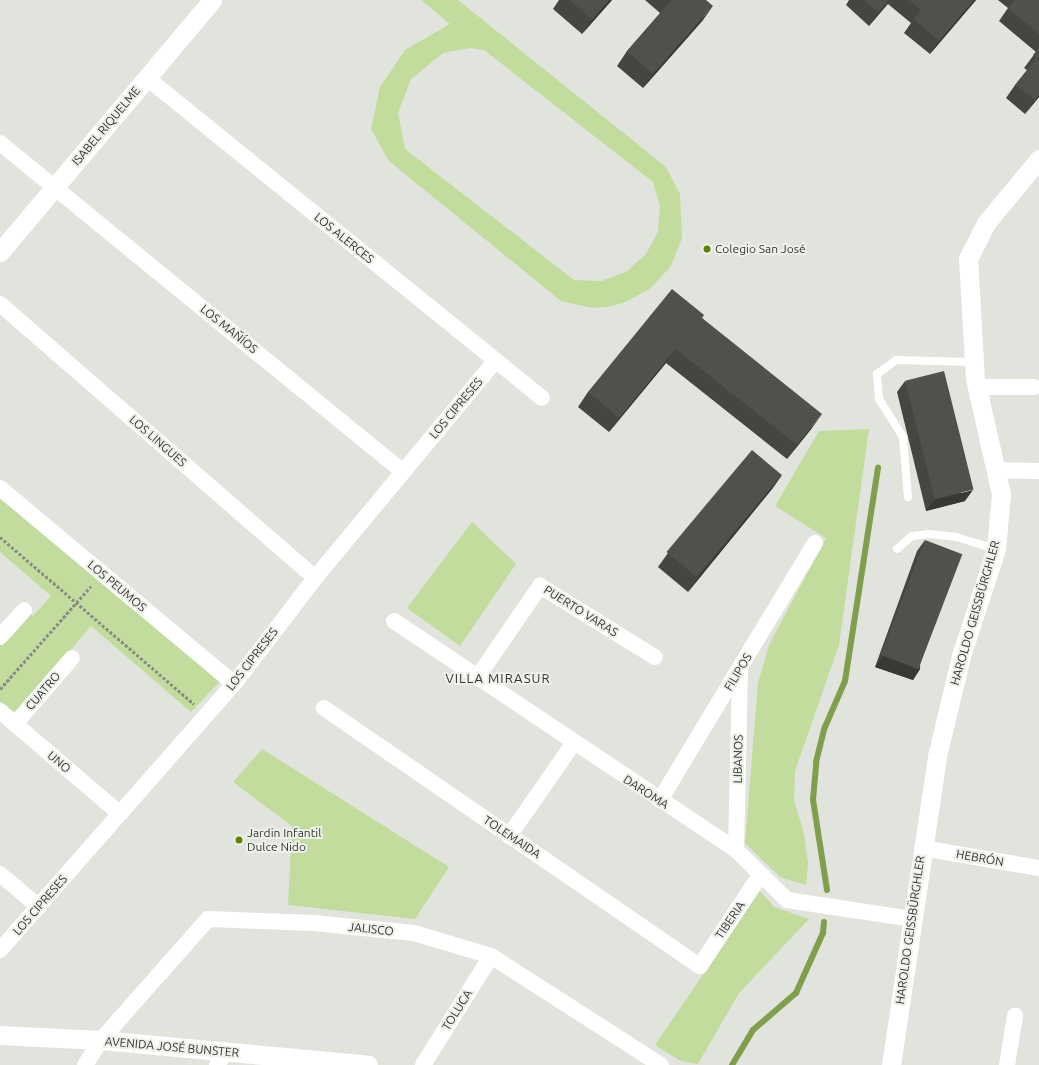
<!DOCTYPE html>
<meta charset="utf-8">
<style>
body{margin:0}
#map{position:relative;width:1039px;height:1065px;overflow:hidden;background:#e0e4dc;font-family:Ubuntu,sans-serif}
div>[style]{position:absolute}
.green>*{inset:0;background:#c1dc9d}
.stream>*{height:6px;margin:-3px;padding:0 3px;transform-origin:3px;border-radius:3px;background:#7f9f4d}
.path>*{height:2.5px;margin-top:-1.25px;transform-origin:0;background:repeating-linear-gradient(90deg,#898b86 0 3px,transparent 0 5px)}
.service>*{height:8px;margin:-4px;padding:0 4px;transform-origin:4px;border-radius:4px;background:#fff}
.minor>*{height:16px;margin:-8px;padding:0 8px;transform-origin:8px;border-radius:8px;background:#fff}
.tertiary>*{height:19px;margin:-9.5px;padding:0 9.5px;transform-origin:9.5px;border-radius:9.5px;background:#fff}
.wall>*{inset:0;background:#444740}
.shaded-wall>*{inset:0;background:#373934}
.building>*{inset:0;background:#4f524b;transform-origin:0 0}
.dots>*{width:11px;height:11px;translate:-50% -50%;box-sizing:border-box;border:2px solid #eef1e9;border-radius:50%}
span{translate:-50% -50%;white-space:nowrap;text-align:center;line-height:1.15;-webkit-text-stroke:4px #eef1e9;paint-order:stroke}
.street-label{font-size:12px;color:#353633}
.poi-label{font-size:12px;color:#353633}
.left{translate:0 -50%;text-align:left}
.neighbourhood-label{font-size:13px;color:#353633;letter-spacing:1px}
</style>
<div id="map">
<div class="green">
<div style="clip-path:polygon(evenodd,421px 0,458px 0,666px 167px,680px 194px,682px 238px,671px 266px,650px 289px,623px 303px,607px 307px,592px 308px,561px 301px,389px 161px,371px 129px,380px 87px,405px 50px,450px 24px,421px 0,470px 48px,484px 50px,653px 182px,660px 206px,658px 232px,646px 254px,626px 272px,601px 281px,574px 280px,405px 149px,398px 113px,411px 79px,443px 53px,470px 48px)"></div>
<div style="clip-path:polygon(869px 429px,839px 645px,795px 771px,794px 800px,804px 833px,808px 863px,806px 885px,780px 877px,745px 843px,758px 683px,769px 645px,826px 538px,775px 506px,819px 431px)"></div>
<div style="clip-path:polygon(0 495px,221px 680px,191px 712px,91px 626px,16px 714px,0 701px,0 645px,29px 613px,33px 616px,51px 596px,0 552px)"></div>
<div style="clip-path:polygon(472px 522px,516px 564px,460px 646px,407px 608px)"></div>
<div style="clip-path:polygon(262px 749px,449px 867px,415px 919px,288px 905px,292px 826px,233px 782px)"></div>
<div style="clip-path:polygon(760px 891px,774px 907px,809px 919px,739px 993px,698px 1064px,681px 1061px,655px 1045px)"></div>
</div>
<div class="stream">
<div style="left:827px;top:890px;width:91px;rotate:-98.8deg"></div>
<div style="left:813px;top:800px;width:38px;rotate:-85deg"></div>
<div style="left:816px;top:762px;width:36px;rotate:-76deg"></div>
<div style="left:825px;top:727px;width:50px;rotate:-66.5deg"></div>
<div style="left:845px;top:681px;width:216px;rotate:-81.2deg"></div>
<div style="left:732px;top:1065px;width:41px;rotate:-59deg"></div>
<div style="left:753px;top:1030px;width:57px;rotate:-40.7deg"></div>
<div style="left:796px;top:993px;width:66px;rotate:-65.8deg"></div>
<div style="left:823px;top:933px;width:11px;rotate:-85deg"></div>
</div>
<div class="path">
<div style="left:0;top:537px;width:256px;rotate:40.7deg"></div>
<div style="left:0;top:689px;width:137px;rotate:-48.5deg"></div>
</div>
<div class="service">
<div style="left:908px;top:497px;width:60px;rotate:-94.8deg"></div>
<div style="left:903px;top:437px;width:45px;rotate:-122.3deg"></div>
<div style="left:879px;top:399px;width:25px;rotate:-95deg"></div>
<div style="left:877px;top:374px;width:24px;rotate:-36deg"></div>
<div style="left:896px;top:360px;width:78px;rotate:1.5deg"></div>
<div style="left:897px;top:549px;width:20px;rotate:-41deg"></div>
<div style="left:912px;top:536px;width:17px;rotate:-7deg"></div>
<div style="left:929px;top:534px;width:27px;rotate:6deg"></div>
<div style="left:956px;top:537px;width:42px;rotate:16.7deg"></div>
</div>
<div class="minor">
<div style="left:147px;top:78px;width:508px;rotate:39.01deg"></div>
<div style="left:0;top:143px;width:519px;rotate:39.21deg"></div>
<div style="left:0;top:304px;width:417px;rotate:41deg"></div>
<div style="left:977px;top:387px;width:57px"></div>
<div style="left:995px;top:470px;width:44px;rotate:1.3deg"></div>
<div style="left:0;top:488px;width:305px;rotate:39.9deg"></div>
<div style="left:394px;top:621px;width:412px;rotate:33.8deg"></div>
<div style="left:736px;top:850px;width:71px;rotate:44.4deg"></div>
<div style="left:787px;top:900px;width:126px;rotate:8.6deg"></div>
<div style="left:0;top:637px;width:36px;rotate:-48deg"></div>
<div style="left:477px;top:678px;width:112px;rotate:-55.6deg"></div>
<div style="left:540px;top:586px;width:135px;rotate:31.7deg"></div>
<div style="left:324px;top:708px;width:456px;rotate:34.5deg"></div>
<div style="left:700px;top:966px;width:110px;rotate:-56.5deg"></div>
<div style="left:0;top:711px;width:155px;rotate:40.6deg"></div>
<div style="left:15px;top:724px;width:87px;rotate:-49.2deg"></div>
<div style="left:660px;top:800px;width:300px;rotate:-58.9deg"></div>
<div style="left:509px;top:836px;width:112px;rotate:-55.2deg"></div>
<div style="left:922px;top:848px;width:119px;rotate:9.7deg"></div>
<div style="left:736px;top:850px;width:181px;rotate:-88.7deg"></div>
<div style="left:0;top:874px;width:51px;rotate:40.2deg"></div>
<div style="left:0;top:950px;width:354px;rotate:-48.7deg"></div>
<div style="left:234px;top:684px;width:133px;rotate:-52.6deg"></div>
<div style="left:315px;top:578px;width:282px;rotate:-50.3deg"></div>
<div style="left:85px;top:1065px;width:30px;rotate:-57deg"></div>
<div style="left:101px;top:1040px;width:162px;rotate:-48.5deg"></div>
<div style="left:208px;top:919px;width:106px;rotate:2.2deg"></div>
<div style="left:314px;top:923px;width:100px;rotate:5.7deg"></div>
<div style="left:414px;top:933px;width:80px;rotate:16.6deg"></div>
<div style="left:491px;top:956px;width:202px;rotate:32.7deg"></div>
<div style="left:217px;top:1065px;width:14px;rotate:-56deg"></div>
<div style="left:423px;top:1065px;width:128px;rotate:-58deg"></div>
<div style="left:1007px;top:1065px;width:50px;rotate:-80.7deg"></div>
</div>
<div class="tertiary">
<div style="left:0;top:252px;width:329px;rotate:-49.9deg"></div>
<div style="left:0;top:1035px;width:101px;rotate:2.8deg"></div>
<div style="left:101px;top:1040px;width:268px;rotate:5.3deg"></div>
<div style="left:891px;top:1065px;width:317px;rotate:-81.5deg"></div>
<div style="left:938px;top:752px;width:99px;rotate:-76.5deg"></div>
<div style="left:961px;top:656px;width:113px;rotate:-71.9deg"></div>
<div style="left:996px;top:549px;width:55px;rotate:-84.8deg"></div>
<div style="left:1001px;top:494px;width:118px;rotate:-102.7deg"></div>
<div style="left:975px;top:379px;width:120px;rotate:-93.3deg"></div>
<div style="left:968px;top:259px;width:40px;rotate:-63.4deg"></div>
<div style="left:986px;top:223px;width:83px;rotate:-50.4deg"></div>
</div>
<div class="wall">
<div style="clip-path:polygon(559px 0,612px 0,582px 34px,553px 9px)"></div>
<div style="clip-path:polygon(645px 0,706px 0,703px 20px,643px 88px,617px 66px,627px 51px,660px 13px)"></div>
<div style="clip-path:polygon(849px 0,976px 0,930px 54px,904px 33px,911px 23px,888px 4px,869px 26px,846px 5px)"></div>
<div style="clip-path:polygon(998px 0,1039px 0,1039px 97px,1025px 114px,1006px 98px,1015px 85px,1027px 70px,1024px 68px,1036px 52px,999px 21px,1008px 8px)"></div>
<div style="clip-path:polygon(702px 318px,812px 428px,787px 459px,666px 363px,609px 432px,578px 407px,588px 392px)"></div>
<div style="clip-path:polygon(905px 381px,965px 501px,926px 511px,897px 392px)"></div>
<div style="clip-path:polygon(782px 475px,772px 489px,688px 592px,658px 567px,668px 553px)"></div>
<div style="clip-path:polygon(925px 540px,920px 669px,913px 680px,875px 667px,917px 551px)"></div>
</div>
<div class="shaded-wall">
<div style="clip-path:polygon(609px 0,612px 0,582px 34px,592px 20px)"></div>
<div style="clip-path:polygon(889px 0,890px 0,869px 26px,879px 12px)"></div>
<div style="clip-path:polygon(974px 0,976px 0,930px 54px,939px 41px)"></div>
<div style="clip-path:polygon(713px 6px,703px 20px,643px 88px,653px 74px)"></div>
<div style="clip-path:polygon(1039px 95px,1039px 97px,1025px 114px,1035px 100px)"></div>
<div style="clip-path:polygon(676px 349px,666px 363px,609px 432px,619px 418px)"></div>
<div style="clip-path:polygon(822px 414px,812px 428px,787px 459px,797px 445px)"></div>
<div style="clip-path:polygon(782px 475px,772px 489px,688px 592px,698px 577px)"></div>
<div style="clip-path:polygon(973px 490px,965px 501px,926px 511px,934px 500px)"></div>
<div style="clip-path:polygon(883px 656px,920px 669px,913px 680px,875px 667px)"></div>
</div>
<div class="building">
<div style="clip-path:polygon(570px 0,609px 0,592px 20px)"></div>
<div style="clip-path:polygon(671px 0,706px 0,713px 6px,653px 74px,627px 51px,672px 0)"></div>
<div style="clip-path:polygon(864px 0,889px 0,879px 12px)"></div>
<div style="clip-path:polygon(909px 0,974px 0,939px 41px,914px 19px,921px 10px)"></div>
<div style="clip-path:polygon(1015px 0,1039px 0,1039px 34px,1008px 8px)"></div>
<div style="clip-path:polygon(1039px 48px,1039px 95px,1035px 100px,1015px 85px,1037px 58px,1033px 55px)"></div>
<div style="clip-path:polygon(672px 289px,704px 315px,702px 318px,822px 414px,797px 445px,676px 349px,619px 418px,588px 392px)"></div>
<div style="left:944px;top:371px;width:122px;height:40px;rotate:76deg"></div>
<div style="left:752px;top:450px;width:39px;height:133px;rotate:40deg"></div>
<div style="left:925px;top:540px;width:40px;height:123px;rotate:21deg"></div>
</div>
<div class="dots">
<div style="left:707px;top:249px;background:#5e8303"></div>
<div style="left:239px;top:840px;background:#5e8303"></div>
</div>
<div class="street-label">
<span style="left:106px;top:126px;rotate:-50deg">ISABEL RIQUELME</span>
<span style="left:344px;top:238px;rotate:39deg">LOS ALERCES</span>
<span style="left:229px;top:329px;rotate:39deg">LOS MAÑÍOS</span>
<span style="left:456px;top:408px;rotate:-50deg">LOS CIPRESES</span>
<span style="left:158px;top:441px;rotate:41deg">LOS LINGUES</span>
<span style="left:117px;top:586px;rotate:40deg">LOS PEUMOS</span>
<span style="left:581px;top:611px;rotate:32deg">PUERTO VARAS</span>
<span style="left:975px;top:613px;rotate:-74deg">HAROLDO GEISSBÜRGHLER</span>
<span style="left:252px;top:659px;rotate:-52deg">LOS CIPRESES</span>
<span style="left:738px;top:672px;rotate:-59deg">FILIPOS</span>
<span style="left:43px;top:691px;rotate:-49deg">CUATRO</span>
<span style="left:738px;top:759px;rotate:-89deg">LIBANOS</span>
<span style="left:59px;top:762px;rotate:40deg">UNO</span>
<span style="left:646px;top:792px;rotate:33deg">DAROMA</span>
<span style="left:512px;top:837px;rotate:34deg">TOLEMAIDA</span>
<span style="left:980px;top:858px;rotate:10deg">HEBRÓN</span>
<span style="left:40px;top:905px;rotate:-49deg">LOS CIPRESES</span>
<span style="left:730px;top:920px;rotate:-56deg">TIBERIA</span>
<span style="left:371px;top:929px;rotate:6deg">JALISCO</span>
<span style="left:910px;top:930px;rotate:-82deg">HAROLDO GEISSBÜRGHLER</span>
<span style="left:457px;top:1010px;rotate:-58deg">TOLUCA</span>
<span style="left:172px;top:1047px;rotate:5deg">AVENIDA JOSÉ BUNSTER</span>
</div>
<div class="poi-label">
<span class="left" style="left:715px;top:249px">Colegio San José</span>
<span class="left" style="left:247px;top:840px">Jardin Infantil<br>Dulce Nido</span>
</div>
<div class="neighbourhood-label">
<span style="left:498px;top:678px">VILLA MIRASUR</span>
</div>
</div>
